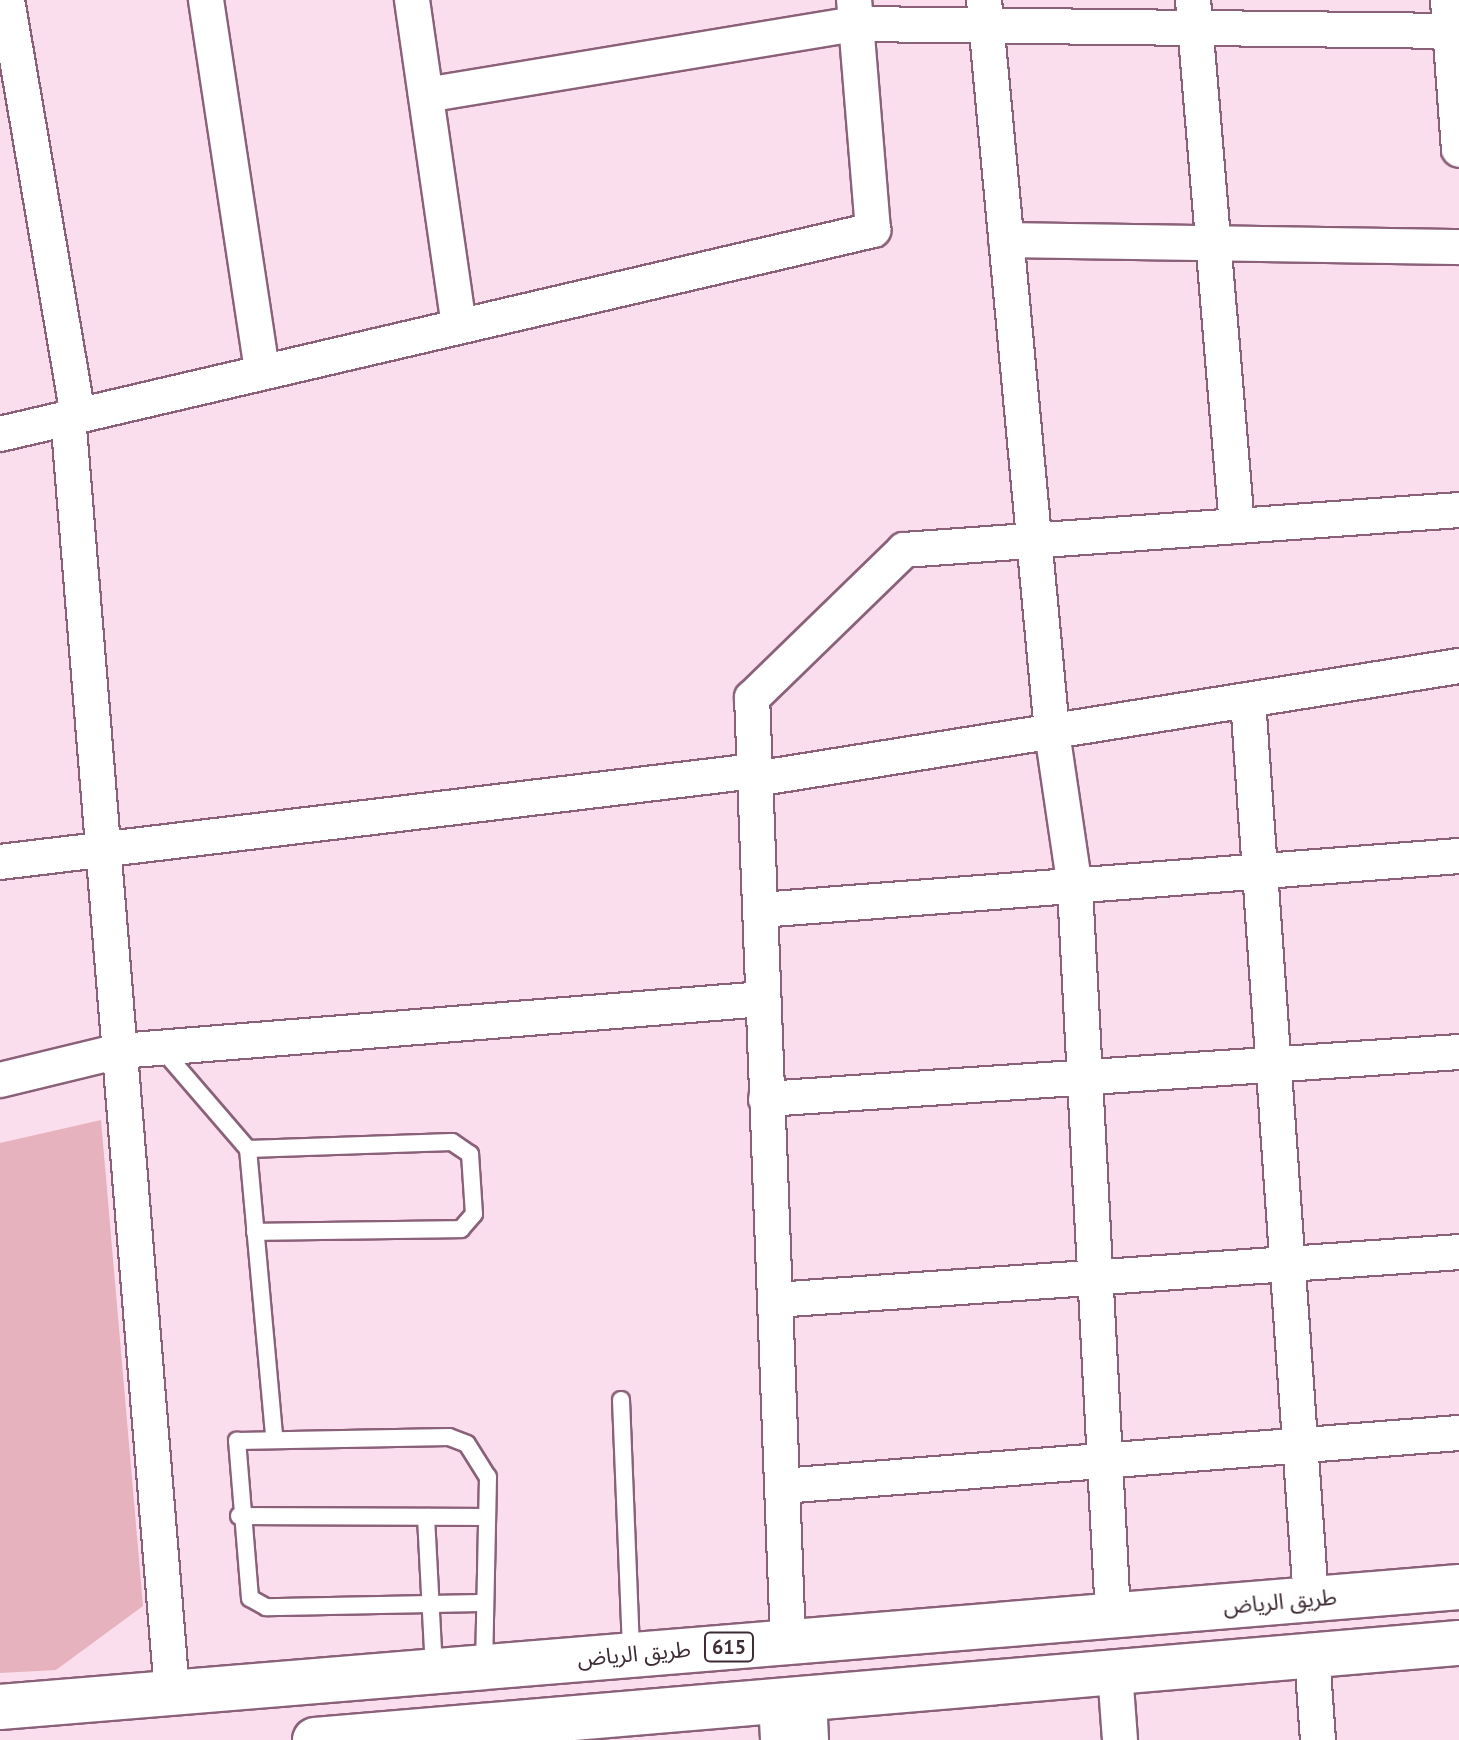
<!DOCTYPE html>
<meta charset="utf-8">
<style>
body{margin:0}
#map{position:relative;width:1459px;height:1740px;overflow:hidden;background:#fbdeee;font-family:"PT Sans","Noto Sans Arabic",sans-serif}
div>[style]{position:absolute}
.building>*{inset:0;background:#e6b2bd}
.roads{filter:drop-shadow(2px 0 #8a6179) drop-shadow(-2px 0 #8a6179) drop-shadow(0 2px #8a6179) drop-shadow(0 -2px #8a6179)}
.service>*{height:16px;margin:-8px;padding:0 8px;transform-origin:8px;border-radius:8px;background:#fff}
.minor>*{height:34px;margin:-17px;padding:0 17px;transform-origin:17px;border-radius:17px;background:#fff}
.trunk>*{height:44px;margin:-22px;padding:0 22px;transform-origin:22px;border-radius:22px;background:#fff}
span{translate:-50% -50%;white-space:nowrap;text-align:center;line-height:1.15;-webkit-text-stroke:7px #fff;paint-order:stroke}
.shield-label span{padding:2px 6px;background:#fff;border:2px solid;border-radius:6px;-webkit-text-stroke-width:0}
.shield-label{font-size:20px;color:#3d2b35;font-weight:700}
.street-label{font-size:22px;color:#3d2b35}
</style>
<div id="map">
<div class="building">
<div style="clip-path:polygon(101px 1120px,143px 1606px,56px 1670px,0 1673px,0 1143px)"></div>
</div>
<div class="roads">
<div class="service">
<div style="left:161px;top:1048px;width:133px;rotate:49.3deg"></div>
<div style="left:248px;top:1149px;width:204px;rotate:-2deg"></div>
<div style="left:452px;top:1142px;width:22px;rotate:34deg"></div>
<div style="left:470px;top:1154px;width:60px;rotate:86.2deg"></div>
<div style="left:474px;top:1214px;width:20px;rotate:131deg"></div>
<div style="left:461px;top:1229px;width:206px;rotate:179.2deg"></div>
<div style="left:248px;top:1149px;width:288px;rotate:84.8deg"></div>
<div style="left:621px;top:1400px;width:253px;rotate:87.7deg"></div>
<div style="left:239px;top:1516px;width:247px;rotate:0.2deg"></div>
<div style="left:426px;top:1517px;width:153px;rotate:87deg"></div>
<div style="left:481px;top:1603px;width:215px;rotate:178.9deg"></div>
<div style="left:266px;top:1607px;width:18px;rotate:-151deg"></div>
<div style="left:250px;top:1598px;width:158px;rotate:-94.7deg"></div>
<div style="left:237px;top:1441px;width:212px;rotate:-1.1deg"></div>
<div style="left:449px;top:1437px;width:19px;rotate:21deg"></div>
<div style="left:467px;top:1444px;width:39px;rotate:58deg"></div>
<div style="left:488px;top:1477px;width:188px;rotate:91.2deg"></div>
</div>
<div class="minor">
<div style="left:7px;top:0;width:420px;rotate:80.3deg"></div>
<div style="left:206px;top:0;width:375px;rotate:81.4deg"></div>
<div style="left:412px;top:0;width:328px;rotate:81.8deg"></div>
<div style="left:984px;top:0;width:735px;rotate:84.69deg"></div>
<div style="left:1052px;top:732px;width:157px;rotate:81.6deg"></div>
<div style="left:1075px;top:887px;width:729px;rotate:87.01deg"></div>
<div style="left:1193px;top:0;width:528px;rotate:85.22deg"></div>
<div style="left:1448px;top:0;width:150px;rotate:85.8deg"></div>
<div style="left:426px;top:95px;width:436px;rotate:-9.4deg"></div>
<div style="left:856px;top:24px;width:603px;rotate:0.67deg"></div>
<div style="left:1006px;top:240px;width:453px;rotate:0.9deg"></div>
<div style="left:68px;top:416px;width:1281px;rotate:85.34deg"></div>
<div style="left:0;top:434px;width:897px;rotate:-13.15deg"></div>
<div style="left:873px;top:230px;width:231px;rotate:-94.7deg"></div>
<div style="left:1248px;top:700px;width:901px;rotate:85.99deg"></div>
<div style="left:755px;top:779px;width:713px;rotate:-9.12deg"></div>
<div style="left:0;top:862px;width:759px;rotate:-6.88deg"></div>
<div style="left:760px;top:910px;width:701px;rotate:-4.42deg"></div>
<div style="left:0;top:1080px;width:123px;rotate:-13.6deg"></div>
<div style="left:120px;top:1051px;width:645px;rotate:-4.62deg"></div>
<div style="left:766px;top:1099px;width:695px;rotate:-3.88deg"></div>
<div style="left:775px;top:1300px;width:686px;rotate:-4.01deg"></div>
<div style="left:782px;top:1486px;width:679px;rotate:-4.48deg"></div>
<div style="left:788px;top:1642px;width:945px;rotate:-92.18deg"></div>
<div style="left:752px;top:698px;width:212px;rotate:-44.2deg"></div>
<div style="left:904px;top:550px;width:556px;rotate:-4.12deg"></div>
<div style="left:1312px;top:1655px;width:85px;rotate:86deg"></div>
<div style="left:1115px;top:1672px;width:68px;rotate:85.8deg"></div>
<div style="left:809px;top:1697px;width:43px;rotate:87.3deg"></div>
<div style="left:776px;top:1700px;width:40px;rotate:87.1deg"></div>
</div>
<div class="trunk">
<div style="left:0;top:1707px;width:1464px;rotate:-4.7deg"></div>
<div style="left:315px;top:1740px;width:1148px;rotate:-4.85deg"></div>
</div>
</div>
<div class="shield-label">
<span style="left:729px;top:1647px">615</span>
</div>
<div class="street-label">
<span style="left:1280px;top:1602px;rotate:-5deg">طريق الرياض</span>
<span style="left:634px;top:1654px;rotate:-5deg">طريق الرياض</span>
</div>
</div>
